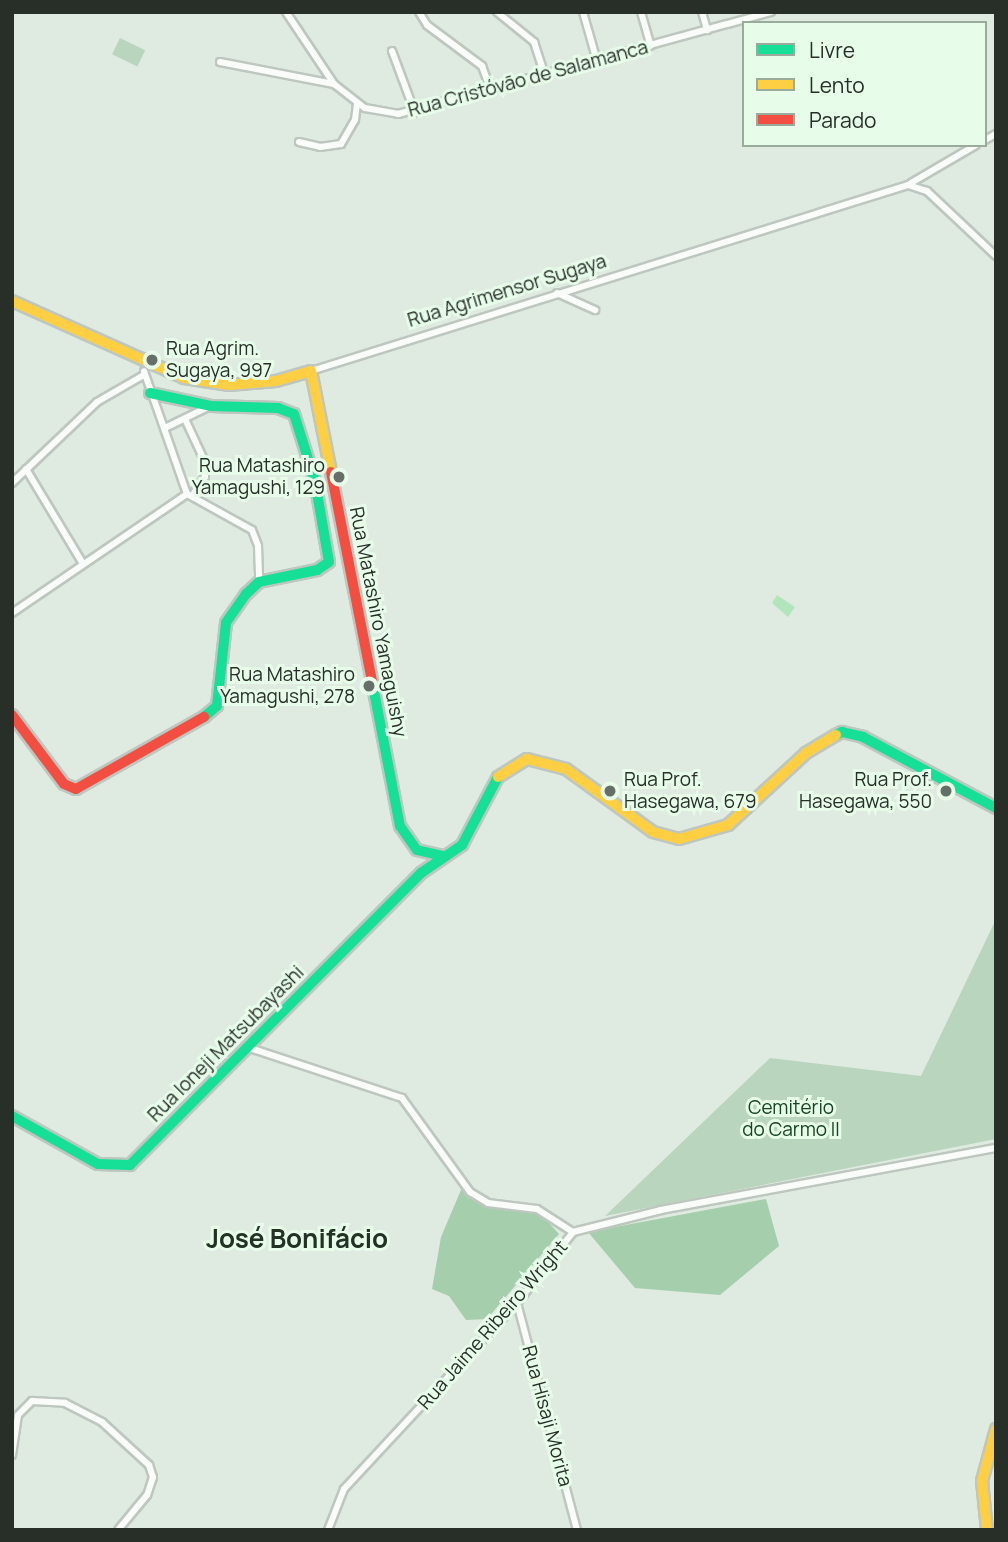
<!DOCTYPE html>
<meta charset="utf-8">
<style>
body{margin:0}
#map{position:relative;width:1008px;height:1542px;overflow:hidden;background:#dfeae0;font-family:Manrope,sans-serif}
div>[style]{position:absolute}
.green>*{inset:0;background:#bad5bd;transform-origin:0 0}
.forest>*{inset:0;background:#a5ceac}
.water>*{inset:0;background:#b3e5bc}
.roads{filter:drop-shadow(2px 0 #bec7bf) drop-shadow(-2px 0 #bec7bf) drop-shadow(0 2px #bec7bf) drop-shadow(0 -2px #bec7bf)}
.street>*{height:6px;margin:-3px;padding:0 3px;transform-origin:3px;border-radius:3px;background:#fafcfa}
.fast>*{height:10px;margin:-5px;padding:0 5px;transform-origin:5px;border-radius:5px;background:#16e098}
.slow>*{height:10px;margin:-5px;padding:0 5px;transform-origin:5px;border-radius:5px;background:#ffcf43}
.jam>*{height:10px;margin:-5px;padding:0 5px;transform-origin:5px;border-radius:5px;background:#f24e42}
.dots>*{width:19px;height:19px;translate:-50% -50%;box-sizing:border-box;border:4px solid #e7fdea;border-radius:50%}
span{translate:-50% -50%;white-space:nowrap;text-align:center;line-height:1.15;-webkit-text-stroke:6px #e7fdea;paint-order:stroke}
.street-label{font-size:19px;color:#272f28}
.poi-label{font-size:19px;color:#272f28}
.left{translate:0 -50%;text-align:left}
.right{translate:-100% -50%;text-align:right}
.park-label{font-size:19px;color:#154522}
.district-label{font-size:26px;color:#223325;font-weight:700}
.frame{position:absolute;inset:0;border:14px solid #272f28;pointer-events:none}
.legend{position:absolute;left:742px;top:21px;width:245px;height:126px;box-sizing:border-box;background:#e7fdea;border:2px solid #9aab9c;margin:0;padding:9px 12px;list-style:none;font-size:21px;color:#272f28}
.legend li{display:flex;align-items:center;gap:14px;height:35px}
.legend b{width:35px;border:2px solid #9aab9c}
</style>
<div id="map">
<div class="green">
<div style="left:120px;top:38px;width:28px;height:18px;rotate:26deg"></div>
<div style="clip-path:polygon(996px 919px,996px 1139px,605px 1216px,770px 1058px,921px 1076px)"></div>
</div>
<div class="forest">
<div style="clip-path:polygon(461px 1190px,540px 1213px,559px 1234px,487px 1319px,466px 1320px,449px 1296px,432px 1289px,441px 1237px)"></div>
<div style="clip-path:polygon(766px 1199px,779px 1246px,720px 1295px,635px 1288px,588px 1232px)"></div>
</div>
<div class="water">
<div style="clip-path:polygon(777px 595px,795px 607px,788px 617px,772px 603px)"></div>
</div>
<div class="roads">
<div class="street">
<div style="left:286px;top:12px;width:87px;rotate:56.3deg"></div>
<div style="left:334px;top:84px;width:39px;rotate:38deg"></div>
<div style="left:365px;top:108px;width:34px;rotate:10deg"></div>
<div style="left:398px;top:114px;width:387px;rotate:-15.3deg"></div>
<div style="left:419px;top:12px;width:15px;rotate:58deg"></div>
<div style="left:427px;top:25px;width:69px;rotate:36.7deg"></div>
<div style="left:482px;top:66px;width:27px;rotate:70deg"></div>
<div style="left:497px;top:12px;width:48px;rotate:39deg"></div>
<div style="left:534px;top:42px;width:36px;rotate:72deg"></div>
<div style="left:583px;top:12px;width:51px;rotate:74.1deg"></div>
<div style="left:641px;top:12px;width:35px;rotate:74deg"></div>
<div style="left:702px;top:12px;width:19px;rotate:74deg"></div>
<div style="left:392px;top:51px;width:66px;rotate:69.6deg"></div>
<div style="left:220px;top:62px;width:116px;rotate:10.9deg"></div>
<div style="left:985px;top:140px;width:13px;rotate:-29deg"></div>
<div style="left:299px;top:142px;width:22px;rotate:13deg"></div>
<div style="left:320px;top:147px;width:21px;rotate:-8deg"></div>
<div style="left:341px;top:144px;width:28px;rotate:-60deg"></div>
<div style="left:355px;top:120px;width:17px;rotate:-83deg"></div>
<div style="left:911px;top:183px;width:75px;rotate:-30.3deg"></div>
<div style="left:557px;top:293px;width:42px;rotate:24.1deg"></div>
<div style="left:311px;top:371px;width:625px;rotate:-17.3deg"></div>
<div style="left:908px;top:185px;width:20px;rotate:18deg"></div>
<div style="left:927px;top:191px;width:95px;rotate:43.3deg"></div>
<div style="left:185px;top:419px;width:45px;rotate:65.1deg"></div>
<div style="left:165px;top:428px;width:50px;rotate:-26.1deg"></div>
<div style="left:26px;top:469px;width:111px;rotate:59deg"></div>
<div style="left:12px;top:483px;width:117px;rotate:-43.6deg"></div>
<div style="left:97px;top:402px;width:52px;rotate:-30deg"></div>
<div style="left:187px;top:494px;width:74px;rotate:29deg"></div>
<div style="left:252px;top:530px;width:17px;rotate:69deg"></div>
<div style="left:258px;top:546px;width:36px;rotate:88deg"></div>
<div style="left:192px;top:496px;width:23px;rotate:-56deg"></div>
<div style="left:205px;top:477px;width:13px;rotate:-90deg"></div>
<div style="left:12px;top:613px;width:212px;rotate:-34.2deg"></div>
<div style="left:187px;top:494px;width:130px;rotate:-109.3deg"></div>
<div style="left:247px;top:1047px;width:163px;rotate:18.2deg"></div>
<div style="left:402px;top:1098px;width:116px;rotate:54.1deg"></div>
<div style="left:470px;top:1192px;width:21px;rotate:31deg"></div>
<div style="left:488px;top:1203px;width:49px;rotate:7deg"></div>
<div style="left:537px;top:1209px;width:43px;rotate:32.6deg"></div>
<div style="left:573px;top:1232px;width:91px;rotate:-14deg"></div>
<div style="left:661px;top:1210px;width:341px;rotate:-10.5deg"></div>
<div style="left:517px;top:1303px;width:235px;rotate:75.2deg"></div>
<div style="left:12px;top:1455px;width:40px;rotate:-81.5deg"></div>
<div style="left:18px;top:1415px;width:20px;rotate:-45deg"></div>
<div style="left:32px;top:1401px;width:33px;rotate:3deg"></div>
<div style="left:65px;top:1403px;width:42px;rotate:27.2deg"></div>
<div style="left:102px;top:1422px;width:64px;rotate:42.5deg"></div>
<div style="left:149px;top:1465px;width:13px;rotate:72deg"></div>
<div style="left:153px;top:1477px;width:19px;rotate:108deg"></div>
<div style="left:147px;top:1495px;width:45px;rotate:129.6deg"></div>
<div style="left:328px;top:1530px;width:44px;rotate:-68.7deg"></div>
<div style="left:344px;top:1489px;width:254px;rotate:-47.1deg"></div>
<div style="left:517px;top:1303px;width:90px;rotate:-51.7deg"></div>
</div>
<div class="fast">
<div style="left:150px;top:393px;width:62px;rotate:12deg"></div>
<div style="left:211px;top:406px;width:67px;rotate:1.7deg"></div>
<div style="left:278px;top:408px;width:17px;rotate:21deg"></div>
<div style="left:294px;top:414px;width:70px;rotate:72.6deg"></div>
<div style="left:315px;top:481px;width:82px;rotate:80.2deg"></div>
<div style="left:329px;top:562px;width:14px;rotate:146deg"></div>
<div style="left:317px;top:570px;width:59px;rotate:168.3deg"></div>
<div style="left:259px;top:582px;width:18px;rotate:137deg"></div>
<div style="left:246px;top:594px;width:35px;rotate:125deg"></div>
<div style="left:226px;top:623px;width:83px;rotate:96.2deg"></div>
<div style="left:217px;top:706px;width:17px;rotate:140deg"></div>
<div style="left:373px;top:686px;width:143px;rotate:79.1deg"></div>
<div style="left:400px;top:826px;width:29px;rotate:55deg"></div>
<div style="left:417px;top:850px;width:26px;rotate:13deg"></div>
<div style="left:836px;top:735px;width:7px;rotate:-27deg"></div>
<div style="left:842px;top:732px;width:22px;rotate:13deg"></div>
<div style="left:863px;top:737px;width:151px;rotate:28.1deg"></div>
<div style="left:12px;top:1116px;width:98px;rotate:29.2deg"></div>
<div style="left:98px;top:1164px;width:32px;rotate:2deg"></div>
<div style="left:130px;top:1165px;width:412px;rotate:-45.1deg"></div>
<div style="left:421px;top:873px;width:50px;rotate:-34.3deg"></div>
<div style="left:462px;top:845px;width:77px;rotate:-62.1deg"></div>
</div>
<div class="slow">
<div style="left:12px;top:301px;width:188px;rotate:24.1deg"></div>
<div style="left:184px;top:378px;width:46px;rotate:8.8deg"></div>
<div style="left:229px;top:385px;width:47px;rotate:-4.9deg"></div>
<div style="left:276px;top:381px;width:36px;rotate:-16deg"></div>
<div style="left:311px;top:371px;width:103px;rotate:78.8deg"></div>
<div style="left:498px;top:777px;width:34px;rotate:-32deg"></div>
<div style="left:527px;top:759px;width:40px;rotate:14.4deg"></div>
<div style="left:566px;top:769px;width:107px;rotate:35.9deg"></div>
<div style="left:653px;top:832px;width:27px;rotate:15deg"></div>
<div style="left:679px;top:839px;width:51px;rotate:-15.9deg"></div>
<div style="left:728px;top:825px;width:106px;rotate:-42.7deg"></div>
<div style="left:806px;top:753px;width:35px;rotate:-31deg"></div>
<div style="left:987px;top:1530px;width:49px;rotate:-95.8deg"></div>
<div style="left:982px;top:1481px;width:54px;rotate:-74.9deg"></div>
</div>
<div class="jam">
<div style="left:331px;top:472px;width:218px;rotate:78.9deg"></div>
<div style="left:12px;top:715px;width:86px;rotate:53deg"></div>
<div style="left:64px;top:784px;width:13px;rotate:23deg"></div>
<div style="left:76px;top:789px;width:147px;rotate:-29.4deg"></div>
</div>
</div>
<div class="dots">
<div style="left:152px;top:360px;background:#677068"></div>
<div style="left:339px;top:477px;background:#677068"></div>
<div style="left:369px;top:686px;background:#677068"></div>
<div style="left:610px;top:791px;background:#677068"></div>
<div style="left:946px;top:791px;background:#677068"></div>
</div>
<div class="street-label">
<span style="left:528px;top:79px;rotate:-15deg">Rua Cristóvão de Salamanca</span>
<span style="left:507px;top:291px;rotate:-17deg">Rua Agrimensor Sugaya</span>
<span style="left:378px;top:622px;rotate:79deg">Rua Matashiro Yamaguishy</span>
<span style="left:226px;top:1044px;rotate:-45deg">Rua Ioneji Matsubayashi</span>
<span style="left:493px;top:1325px;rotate:-49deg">Rua Jaime Ribeiro Wright</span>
<span style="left:547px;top:1416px;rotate:75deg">Rua Hisaji Morita</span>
</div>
<div class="poi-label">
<span class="left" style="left:166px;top:360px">Rua Agrim.<br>Sugaya, 997</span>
<span class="right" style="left:325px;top:477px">Rua Matashiro<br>Yamagushi, 129</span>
<span class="right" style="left:355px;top:686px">Rua Matashiro<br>Yamagushi, 278</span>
<span class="left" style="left:624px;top:791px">Rua Prof.<br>Hasegawa, 679</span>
<span class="right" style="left:932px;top:791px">Rua Prof.<br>Hasegawa, 550</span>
</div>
<div class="park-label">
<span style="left:791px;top:1119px">Cemitério<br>do Carmo II</span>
</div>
<div class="district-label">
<span style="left:297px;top:1239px">José Bonifácio</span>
</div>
<div class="frame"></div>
<ul class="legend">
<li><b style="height:9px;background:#16e098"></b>Livre</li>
<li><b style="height:9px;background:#ffcf43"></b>Lento</li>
<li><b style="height:9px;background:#f24e42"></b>Parado</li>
</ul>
</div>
